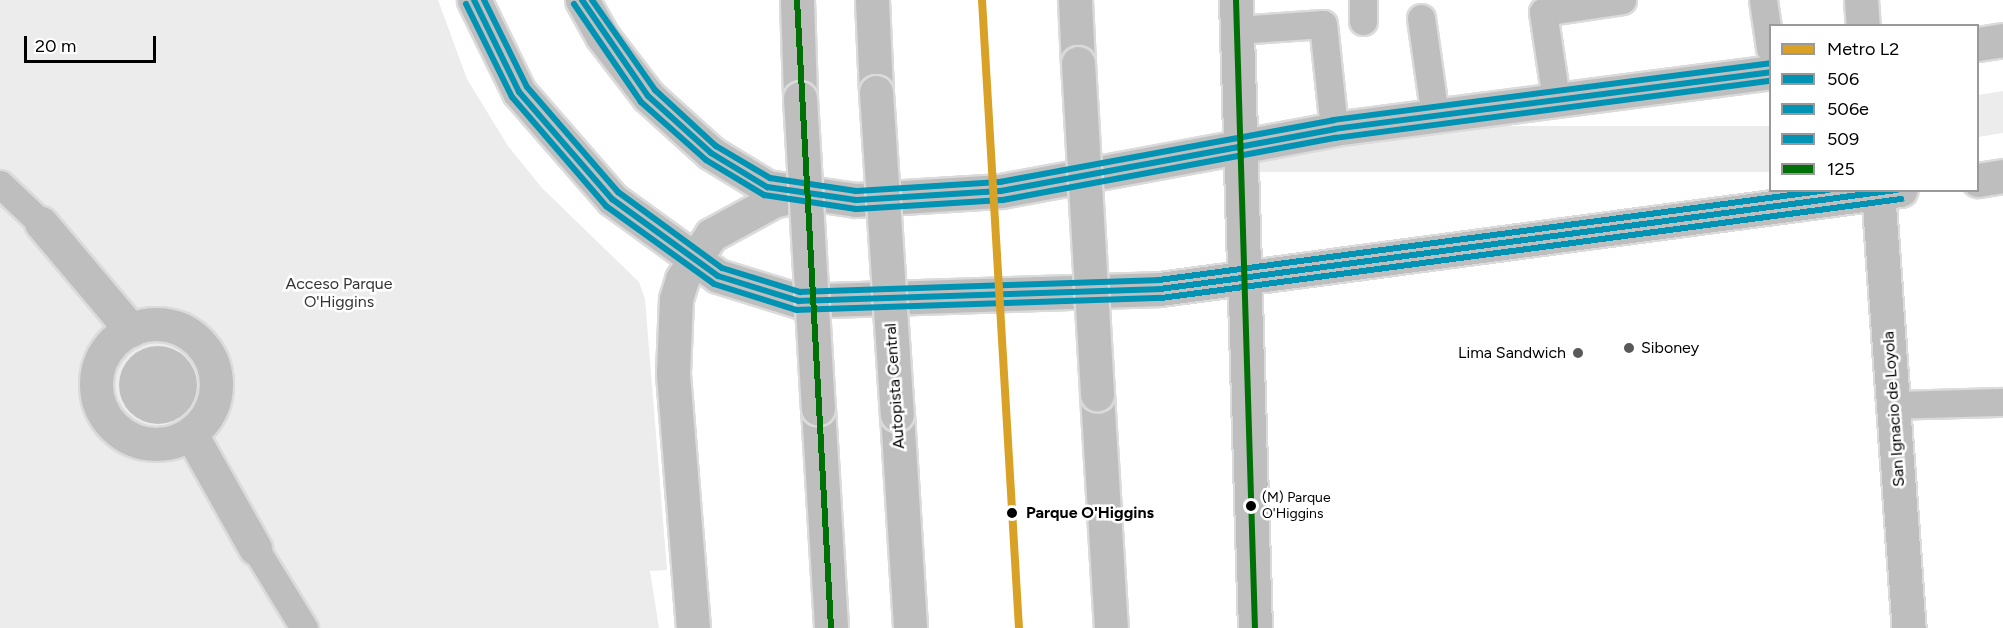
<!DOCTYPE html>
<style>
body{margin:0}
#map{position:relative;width:2003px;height:628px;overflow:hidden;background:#fff;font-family:Figtree,sans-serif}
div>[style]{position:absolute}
.green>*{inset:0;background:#ececec;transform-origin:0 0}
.water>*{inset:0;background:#bfbfbf}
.round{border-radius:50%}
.roads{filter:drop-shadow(2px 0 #dbdbdb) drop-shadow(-2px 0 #dbdbdb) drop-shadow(0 2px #dbdbdb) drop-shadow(0 -2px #dbdbdb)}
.service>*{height:27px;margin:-13.5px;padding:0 13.5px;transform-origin:13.5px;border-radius:13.5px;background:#bebebe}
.pedestrian>*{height:33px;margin:-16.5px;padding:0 16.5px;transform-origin:16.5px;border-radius:16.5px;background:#bebebe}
.pedestrian>.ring{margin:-16.5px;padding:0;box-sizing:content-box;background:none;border:33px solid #bebebe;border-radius:50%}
.tertiary>*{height:33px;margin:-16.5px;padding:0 16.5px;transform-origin:16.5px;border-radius:16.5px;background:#bebebe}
.primary>*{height:33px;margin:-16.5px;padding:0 16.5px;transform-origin:16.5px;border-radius:16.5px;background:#bebebe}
.motorway>*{height:33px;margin:-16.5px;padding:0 16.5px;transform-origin:16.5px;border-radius:16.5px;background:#bebebe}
.bridges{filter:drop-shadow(2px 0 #dbdbdb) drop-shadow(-2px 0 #dbdbdb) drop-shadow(0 2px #dbdbdb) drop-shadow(0 -2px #dbdbdb)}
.primary-bridge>*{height:33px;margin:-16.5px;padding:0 16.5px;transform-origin:16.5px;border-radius:16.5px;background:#bebebe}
.motorway-bridge>*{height:33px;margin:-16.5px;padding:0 16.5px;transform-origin:16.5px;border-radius:16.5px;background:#bebebe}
.bus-1>*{height:6px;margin:-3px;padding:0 3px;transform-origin:3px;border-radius:3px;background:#0093b3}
.bus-2>*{height:6px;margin:-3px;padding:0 3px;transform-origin:3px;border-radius:3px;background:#0093b3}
.bus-3>*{height:6px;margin:-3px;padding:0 3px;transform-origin:3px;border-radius:3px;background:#0093b3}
.bus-4>*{height:6px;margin:-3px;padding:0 3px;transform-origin:3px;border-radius:3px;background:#007106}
.metro-1>*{height:8px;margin:-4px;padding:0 4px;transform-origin:4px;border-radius:4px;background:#d9a227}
.dots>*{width:16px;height:16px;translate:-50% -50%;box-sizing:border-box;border:3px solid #fff;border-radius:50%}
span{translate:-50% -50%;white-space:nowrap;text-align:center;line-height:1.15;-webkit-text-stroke:5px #fff;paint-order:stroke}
.bus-label{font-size:14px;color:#000}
.left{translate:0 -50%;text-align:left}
.park-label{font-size:16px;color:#333}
.poi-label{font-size:16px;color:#000}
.right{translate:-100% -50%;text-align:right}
.street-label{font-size:16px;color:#000}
.stop-label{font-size:16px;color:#000;font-weight:700}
.legend{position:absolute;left:1769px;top:24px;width:210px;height:168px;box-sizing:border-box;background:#fff;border:2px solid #999;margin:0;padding:8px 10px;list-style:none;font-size:18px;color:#000}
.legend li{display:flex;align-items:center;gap:12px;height:30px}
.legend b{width:30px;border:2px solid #999}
.scale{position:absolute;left:24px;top:36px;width:132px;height:27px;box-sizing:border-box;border:3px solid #000;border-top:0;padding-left:8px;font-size:18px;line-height:21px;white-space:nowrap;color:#000;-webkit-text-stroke:4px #fff;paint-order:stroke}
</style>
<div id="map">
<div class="green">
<div style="clip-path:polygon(0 0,438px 0,467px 79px,508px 146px,542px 188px,639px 282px,645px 299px,667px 570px,650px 571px,659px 628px,0 628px)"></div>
<div style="clip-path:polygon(2003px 91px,2003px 133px,1978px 137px,1978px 95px)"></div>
<div style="left:1770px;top:126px;width:46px;height:521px;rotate:90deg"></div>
</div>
<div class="water">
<div class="round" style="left:119px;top:346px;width:78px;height:78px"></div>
</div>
<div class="roads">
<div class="service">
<div style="left:1363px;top:0;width:21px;rotate:90deg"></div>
<div style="left:1763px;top:0;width:49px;rotate:81.7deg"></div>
<div style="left:1421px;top:18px;width:99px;rotate:81.9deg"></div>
<div style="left:1237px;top:30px;width:86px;rotate:-4deg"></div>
<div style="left:1323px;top:24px;width:106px;rotate:84deg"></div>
<div style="left:1556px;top:99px;width:88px;rotate:-98.5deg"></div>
<div style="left:1543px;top:12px;width:80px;rotate:-8.6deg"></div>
<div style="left:0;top:184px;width:57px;rotate:43.6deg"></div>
<div style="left:1893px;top:405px;width:110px;rotate:-1.6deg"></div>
<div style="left:255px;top:548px;width:94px;rotate:58.5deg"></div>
</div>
<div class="pedestrian">
<div style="left:41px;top:223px;width:140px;rotate:49.9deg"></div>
<div class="ring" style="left:96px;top:324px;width:87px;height:87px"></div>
<div style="left:191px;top:434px;width:131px;rotate:60.7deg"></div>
</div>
<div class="tertiary">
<div style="left:1861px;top:0;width:26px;rotate:86deg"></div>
<div style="left:1878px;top:190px;width:439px;rotate:86deg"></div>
</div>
<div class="primary">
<div style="left:474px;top:0;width:102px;rotate:63.9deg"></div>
<div style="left:519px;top:92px;width:142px;rotate:49deg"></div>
<div style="left:612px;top:199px;width:131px;rotate:36deg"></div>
<div style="left:718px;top:276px;width:85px;rotate:17.2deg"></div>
<div style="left:799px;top:301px;width:361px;rotate:-1.9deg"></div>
<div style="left:1160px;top:289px;width:747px;rotate:-7.62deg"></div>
<div style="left:582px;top:0;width:41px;rotate:60.9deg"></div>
<div style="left:602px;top:36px;width:76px;rotate:52.5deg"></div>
<div style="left:648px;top:96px;width:85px;rotate:42.1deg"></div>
<div style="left:711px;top:153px;width:66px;rotate:31.3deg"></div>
<div style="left:767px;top:187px;width:90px;rotate:8.3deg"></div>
<div style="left:856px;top:200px;width:145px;rotate:-3.6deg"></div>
<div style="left:1001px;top:191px;width:339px;rotate:-10.5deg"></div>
<div style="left:1334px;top:129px;width:440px;rotate:-7.4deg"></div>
<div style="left:797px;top:0;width:98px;rotate:88.2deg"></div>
<div style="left:1236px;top:0;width:628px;rotate:88.27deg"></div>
<div style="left:1978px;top:44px;width:25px;rotate:-9deg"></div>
<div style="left:1978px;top:180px;width:25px;rotate:-9deg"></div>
<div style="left:818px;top:408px;width:220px;rotate:86.6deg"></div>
<div style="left:693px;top:628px;width:256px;rotate:-94.5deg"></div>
<div style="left:673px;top:373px;width:74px;rotate:-87.7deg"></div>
<div style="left:676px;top:299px;width:21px;rotate:-73deg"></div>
<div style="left:682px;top:279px;width:53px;rotate:-56.6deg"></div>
<div style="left:711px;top:235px;width:71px;rotate:-28.7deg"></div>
<div style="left:773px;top:201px;width:28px;rotate:-13deg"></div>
</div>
<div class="motorway">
<div style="left:872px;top:0;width:92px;rotate:87.5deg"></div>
<div style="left:1075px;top:0;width:63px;rotate:87.3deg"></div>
<div style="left:1097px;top:394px;width:234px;rotate:86.6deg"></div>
<div style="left:897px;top:414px;width:214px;rotate:86.5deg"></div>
</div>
</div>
<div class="bridges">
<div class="primary-bridge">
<div style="left:800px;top:98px;width:311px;rotate:86.7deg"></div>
</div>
<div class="motorway-bridge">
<div style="left:1078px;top:63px;width:332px;rotate:86.7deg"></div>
<div style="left:876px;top:92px;width:323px;rotate:86.3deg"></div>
</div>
</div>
<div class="bus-1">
<div style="left:474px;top:0;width:102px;rotate:63.9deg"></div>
<div style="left:519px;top:92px;width:142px;rotate:49deg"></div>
<div style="left:612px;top:199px;width:131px;rotate:36deg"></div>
<div style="left:718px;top:276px;width:85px;rotate:17.2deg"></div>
<div style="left:799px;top:301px;width:361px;rotate:-1.9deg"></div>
<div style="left:1160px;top:289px;width:743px;rotate:-7.66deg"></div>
<div style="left:582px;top:0;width:116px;rotate:55.5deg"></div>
<div style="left:648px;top:96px;width:85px;rotate:42.1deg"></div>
<div style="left:711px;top:153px;width:66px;rotate:31.3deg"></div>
<div style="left:767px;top:187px;width:90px;rotate:8.3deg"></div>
<div style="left:856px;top:200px;width:145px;rotate:-3.6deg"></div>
<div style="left:1001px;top:191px;width:339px;rotate:-10.5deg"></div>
<div style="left:1334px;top:129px;width:440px;rotate:-7.4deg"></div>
</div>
<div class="bus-2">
<div style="left:466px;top:4px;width:104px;rotate:63.7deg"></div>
<div style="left:512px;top:97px;width:144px;rotate:49.2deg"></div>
<div style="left:606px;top:206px;width:133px;rotate:35.8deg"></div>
<div style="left:714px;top:284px;width:87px;rotate:17.4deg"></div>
<div style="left:797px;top:310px;width:364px;rotate:-1.9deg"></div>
<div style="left:1161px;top:298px;width:747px;rotate:-7.62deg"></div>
<div style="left:574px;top:4px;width:119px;rotate:55.6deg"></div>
<div style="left:641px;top:102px;width:87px;rotate:41.7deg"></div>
<div style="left:706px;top:160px;width:68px;rotate:31.1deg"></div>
<div style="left:764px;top:195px;width:93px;rotate:8.7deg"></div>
<div style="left:856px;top:209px;width:147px;rotate:-3.5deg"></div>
<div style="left:1003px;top:200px;width:338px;rotate:-10.6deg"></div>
<div style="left:1335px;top:138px;width:439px;rotate:-7.5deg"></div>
</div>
<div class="bus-3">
<div style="left:484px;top:0;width:97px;rotate:63.7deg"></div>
<div style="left:527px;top:87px;width:139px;rotate:49.1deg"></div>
<div style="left:618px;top:192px;width:129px;rotate:36.2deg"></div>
<div style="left:722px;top:268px;width:82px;rotate:17.1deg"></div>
<div style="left:800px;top:292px;width:359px;rotate:-1.9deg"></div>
<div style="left:1159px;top:280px;width:675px;rotate:-7.66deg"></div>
<div style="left:592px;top:0;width:110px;rotate:55deg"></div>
<div style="left:655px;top:90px;width:83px;rotate:42.6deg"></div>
<div style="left:716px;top:146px;width:63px;rotate:30.7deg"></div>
<div style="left:770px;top:178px;width:87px;rotate:8.6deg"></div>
<div style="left:856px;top:191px;width:144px;rotate:-3.6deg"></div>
<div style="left:1000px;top:182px;width:339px;rotate:-10.5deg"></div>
<div style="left:1333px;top:120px;width:440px;rotate:-7.4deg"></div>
</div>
<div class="bus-4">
<div style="left:797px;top:0;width:629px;rotate:86.9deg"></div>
<div style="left:1236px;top:0;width:628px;rotate:88.27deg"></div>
</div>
<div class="metro-1">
<div style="left:982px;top:0;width:629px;rotate:86.63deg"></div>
</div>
<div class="dots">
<div style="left:1629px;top:348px;background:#595959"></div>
<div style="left:1578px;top:353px;background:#595959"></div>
<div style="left:1251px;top:506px;background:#000"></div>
<div style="left:1012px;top:513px;background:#000"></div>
</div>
<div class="bus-label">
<span class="left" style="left:1262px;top:506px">(M) Parque<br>O'Higgins</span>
</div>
<div class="park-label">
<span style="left:339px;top:293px">Acceso Parque<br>O'Higgins</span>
</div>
<div class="poi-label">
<span class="left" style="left:1641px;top:348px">Siboney</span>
<span class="right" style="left:1566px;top:353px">Lima Sandwich</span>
</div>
<div class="street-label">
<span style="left:895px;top:386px;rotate:-94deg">Autopista Central</span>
<span style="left:1894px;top:409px;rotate:-94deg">San Ignacio de Loyola</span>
</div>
<div class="stop-label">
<span class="left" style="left:1026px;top:513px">Parque O'Higgins</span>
</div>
<ul class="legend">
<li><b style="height:8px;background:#d9a227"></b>Metro L2</li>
<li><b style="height:8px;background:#0093b3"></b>506</li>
<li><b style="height:8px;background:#0093b3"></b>506e</li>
<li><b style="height:8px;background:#0093b3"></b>509</li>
<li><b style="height:8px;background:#007106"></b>125</li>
</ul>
<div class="scale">20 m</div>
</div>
